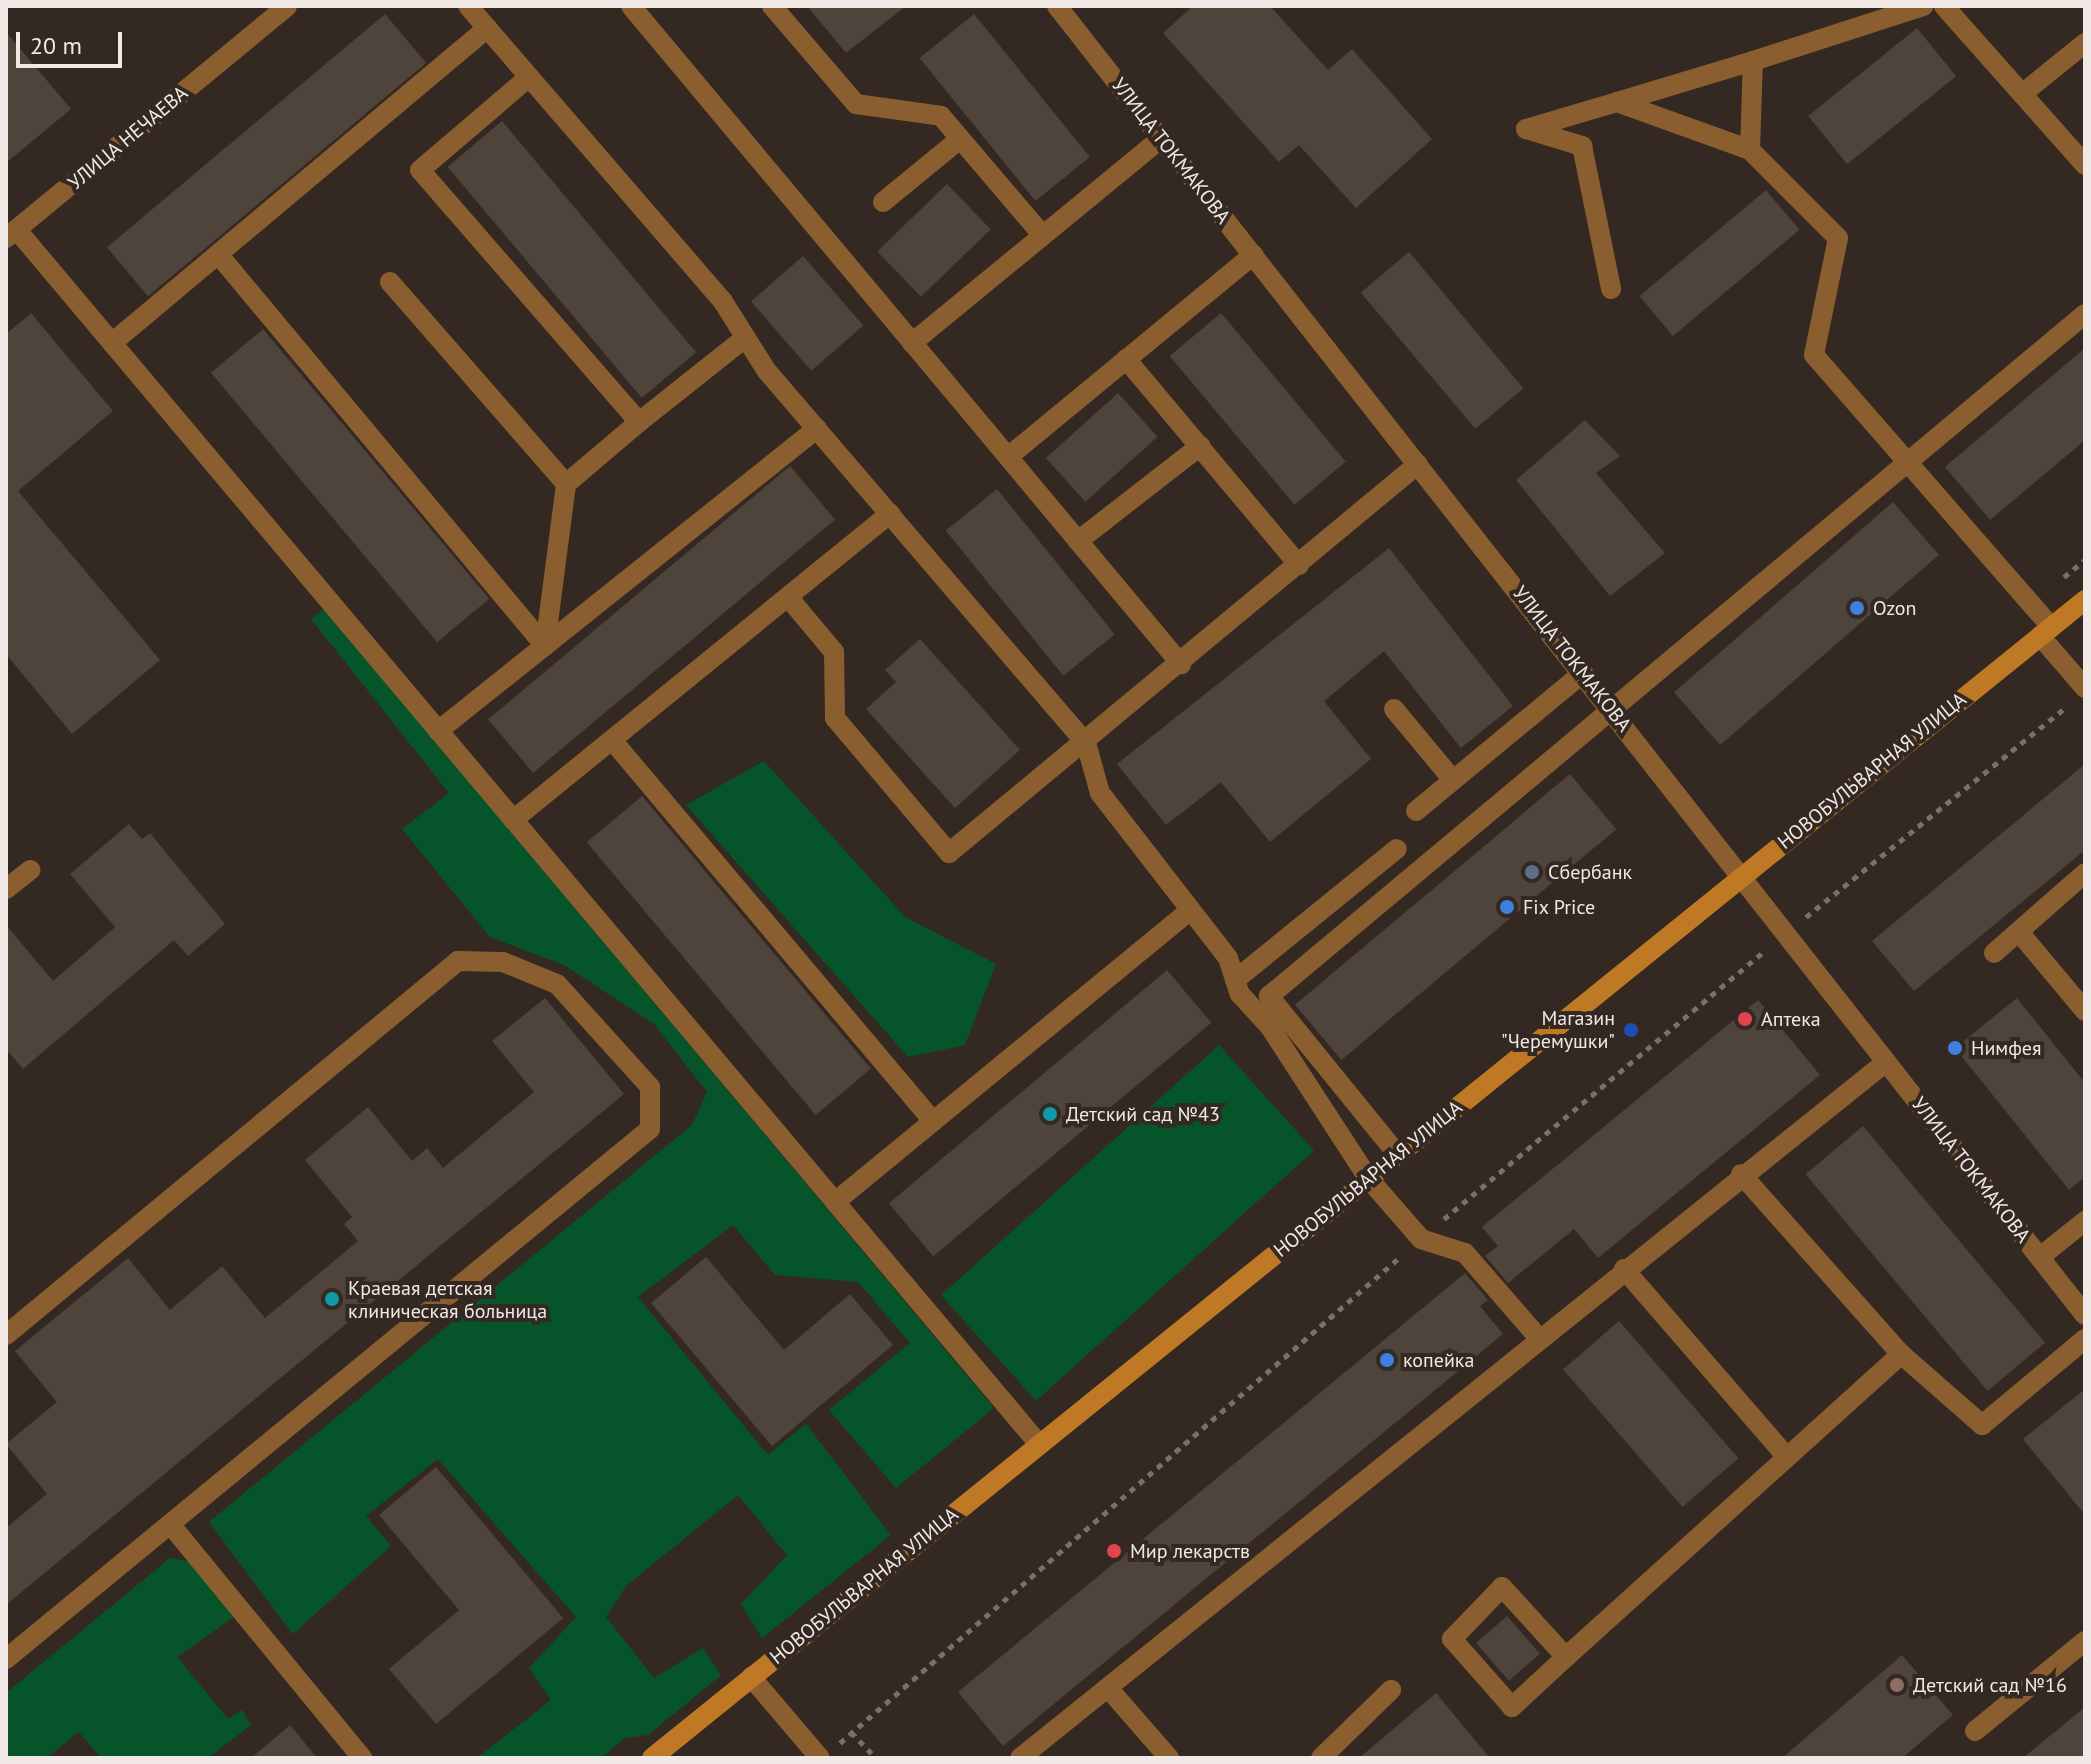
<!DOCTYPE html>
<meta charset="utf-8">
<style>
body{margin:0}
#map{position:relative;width:2091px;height:1764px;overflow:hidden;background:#342922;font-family:"PT Sans",sans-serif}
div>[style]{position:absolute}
.green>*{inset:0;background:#06552a;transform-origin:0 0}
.building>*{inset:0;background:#4f443c;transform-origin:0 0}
.path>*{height:5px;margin-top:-2.5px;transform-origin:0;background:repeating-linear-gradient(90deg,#7a706a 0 6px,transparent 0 12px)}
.lane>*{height:20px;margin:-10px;padding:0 10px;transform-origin:10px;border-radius:10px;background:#8a5e2f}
.street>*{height:20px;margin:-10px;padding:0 10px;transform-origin:10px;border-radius:10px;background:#8a5e2f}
.secondary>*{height:20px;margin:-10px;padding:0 10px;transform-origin:10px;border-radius:10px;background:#bf7824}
.dots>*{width:22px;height:22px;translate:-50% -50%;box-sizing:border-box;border:4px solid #342922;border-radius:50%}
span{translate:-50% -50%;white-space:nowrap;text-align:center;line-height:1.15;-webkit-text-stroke:8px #342922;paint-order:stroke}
.street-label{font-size:20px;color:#f1e9e5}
.poi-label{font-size:20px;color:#f1e9e5}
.left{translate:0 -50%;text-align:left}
.right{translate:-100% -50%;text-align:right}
.frame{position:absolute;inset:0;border:8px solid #f1e9e5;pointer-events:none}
.scale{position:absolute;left:16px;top:32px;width:106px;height:36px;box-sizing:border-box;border:4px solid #f1e9e5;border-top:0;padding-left:10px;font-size:24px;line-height:28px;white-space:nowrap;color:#f1e9e5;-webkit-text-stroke:6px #342922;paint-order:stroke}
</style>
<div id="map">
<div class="green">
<div style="clip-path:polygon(324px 609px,994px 1408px,896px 1488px,829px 1410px,910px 1343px,858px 1282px,775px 1275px,733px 1225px,638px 1297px,768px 1455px,806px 1424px,891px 1535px,762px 1638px,741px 1604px,787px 1555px,738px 1495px,626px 1586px,606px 1617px,654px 1678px,703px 1648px,721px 1675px,648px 1735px,625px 1738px,601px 1758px,477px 1758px,551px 1700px,529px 1668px,576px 1617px,438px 1459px,366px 1516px,391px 1546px,293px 1634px,209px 1522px,692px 1125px,707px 1092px,654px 1024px,564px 965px,490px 937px,402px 829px,449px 793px,311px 619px)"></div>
<div style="clip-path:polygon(764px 761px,905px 917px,996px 964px,965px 1045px,908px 1057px,686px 805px)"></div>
<div style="left:1219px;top:1045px;width:142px;height:374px;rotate:48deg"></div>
<div style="clip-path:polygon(170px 1558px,189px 1561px,235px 1616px,177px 1657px,228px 1719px,242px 1710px,251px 1725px,208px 1758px,101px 1758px,79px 1732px,46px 1758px,6px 1758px,6px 1693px)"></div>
</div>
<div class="building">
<div style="clip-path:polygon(807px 6px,906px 6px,846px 53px)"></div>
<div style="clip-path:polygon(1193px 6px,1270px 6px,1328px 70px,1352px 49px,1432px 139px,1356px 208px,1299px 145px,1279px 162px,1163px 33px)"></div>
<div style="left:385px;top:14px;width:64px;height:363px;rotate:50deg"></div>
<div style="left:974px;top:14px;width:184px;height:70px;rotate:51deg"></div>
<div style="left:1917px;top:28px;width:62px;height:140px;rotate:51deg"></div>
<div style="clip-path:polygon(6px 32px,71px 109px,6px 163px)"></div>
<div style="left:502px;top:121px;width:302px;height:71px;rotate:50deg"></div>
<div style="left:947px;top:184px;width:63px;height:97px;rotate:46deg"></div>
<div style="left:1766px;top:190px;width:52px;height:165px;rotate:50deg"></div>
<div style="left:1409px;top:252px;width:178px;height:63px;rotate:50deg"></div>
<div style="left:803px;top:256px;width:92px;height:69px;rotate:49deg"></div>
<div style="clip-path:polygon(31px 313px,113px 411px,18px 491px,160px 660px,72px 734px,6px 654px,6px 334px)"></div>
<div style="left:1221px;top:313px;width:194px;height:67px;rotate:50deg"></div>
<div style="left:263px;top:329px;width:352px;height:68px;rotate:50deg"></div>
<div style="clip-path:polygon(2085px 348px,2085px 440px,1990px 520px,1945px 467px)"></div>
<div style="left:1118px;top:393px;width:59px;height:97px;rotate:48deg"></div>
<div style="clip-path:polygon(1585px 420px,1620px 456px,1596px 473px,1665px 553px,1610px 596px,1516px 480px)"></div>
<div style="left:790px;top:466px;width:70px;height:394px;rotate:50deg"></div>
<div style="left:997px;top:489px;width:187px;height:66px;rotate:51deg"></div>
<div style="left:1893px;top:502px;width:70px;height:290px;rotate:49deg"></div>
<div style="clip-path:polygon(1389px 548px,1513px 706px,1461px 748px,1384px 651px,1324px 701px,1371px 759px,1270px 842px,1221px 782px,1166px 825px,1117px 764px)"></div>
<div style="clip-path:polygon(920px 639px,1020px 750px,955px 808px,866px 709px,896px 682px,885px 670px)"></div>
<div style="clip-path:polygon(2085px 764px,2085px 850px,1914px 991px,1872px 941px)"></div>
<div style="left:1570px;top:774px;width:72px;height:359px;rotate:50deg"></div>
<div style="left:642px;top:796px;width:356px;height:72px;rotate:50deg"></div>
<div style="clip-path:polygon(129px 824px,142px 839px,150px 833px,225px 924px,188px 956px,174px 940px,23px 1069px,6px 1049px,6px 925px,53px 981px,115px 927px,70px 874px)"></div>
<div style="left:1167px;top:970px;width:69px;height:363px;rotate:50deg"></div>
<div style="clip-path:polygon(545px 998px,624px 1094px,6px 1605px,6px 1528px,47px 1494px,6px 1444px,57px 1402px,15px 1351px,128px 1258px,170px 1310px,222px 1266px,265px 1318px,358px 1241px,344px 1224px,352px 1217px,305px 1160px,368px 1107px,412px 1161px,427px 1148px,443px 1168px,534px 1092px,492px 1041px)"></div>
<div style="clip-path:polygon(2017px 998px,2085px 1083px,2085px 1177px,2069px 1190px,1955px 1048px)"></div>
<div style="clip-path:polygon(1758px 1000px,1820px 1075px,1598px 1258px,1574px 1229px,1508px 1283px,1485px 1256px,1498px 1246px,1482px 1227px)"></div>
<div style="left:1863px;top:1126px;width:283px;height:75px;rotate:50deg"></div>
<div style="clip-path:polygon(706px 1257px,784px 1350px,850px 1294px,893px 1345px,772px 1446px,651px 1303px)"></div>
<div style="clip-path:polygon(1465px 1273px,1488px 1300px,1480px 1306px,1503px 1334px,1003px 1746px,958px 1692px)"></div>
<div style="left:1619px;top:1321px;width:182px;height:74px;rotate:49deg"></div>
<div style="clip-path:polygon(2085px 1389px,2085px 1515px,2023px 1439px)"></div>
<div style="clip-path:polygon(436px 1467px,563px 1618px,436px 1724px,389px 1669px,459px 1610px,379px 1515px)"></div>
<div style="left:1507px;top:1616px;width:50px;height:41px;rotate:49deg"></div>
<div style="clip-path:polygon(1902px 1655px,1953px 1715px,1902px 1758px,1782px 1758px)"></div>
<div style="clip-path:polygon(1436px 1693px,1490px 1758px,1359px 1758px)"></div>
<div style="clip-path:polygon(2085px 1707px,2085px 1758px,2023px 1758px)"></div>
<div style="clip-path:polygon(290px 1725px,317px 1758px,251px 1758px)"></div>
</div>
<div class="path">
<div style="left:2064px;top:577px;width:27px;rotate:-39deg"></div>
<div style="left:1806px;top:917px;width:334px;rotate:-38.9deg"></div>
<div style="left:1444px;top:1219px;width:418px;rotate:-39.9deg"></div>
<div style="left:851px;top:1732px;width:36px;rotate:46deg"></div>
<div style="left:840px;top:1743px;width:741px;rotate:-40.95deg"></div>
</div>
<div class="lane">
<div style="left:468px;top:6px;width:389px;rotate:49.2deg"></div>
<div style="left:722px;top:300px;width:83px;rotate:57.8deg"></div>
<div style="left:766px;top:370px;width:491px;rotate:49.4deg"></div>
<div style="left:1086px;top:743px;width:52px;rotate:74.4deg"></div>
<div style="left:1100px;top:793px;width:209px;rotate:52.2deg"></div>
<div style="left:1228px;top:958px;width:38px;rotate:72deg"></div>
<div style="left:1240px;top:994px;width:45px;rotate:47.7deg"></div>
<div style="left:1270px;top:1027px;width:180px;rotate:57deg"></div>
<div style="left:1368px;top:1178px;width:81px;rotate:49deg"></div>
<div style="left:1421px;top:1239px;width:46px;rotate:17.7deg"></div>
<div style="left:1465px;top:1253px;width:113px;rotate:49deg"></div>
<div style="left:631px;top:6px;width:858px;rotate:50.11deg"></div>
<div style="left:772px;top:6px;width:129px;rotate:49.4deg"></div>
<div style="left:856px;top:104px;width:86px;rotate:8deg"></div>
<div style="left:941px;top:116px;width:157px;rotate:49.6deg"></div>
<div style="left:1944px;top:6px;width:213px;rotate:48.4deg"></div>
<div style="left:1753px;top:61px;width:179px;rotate:-17.9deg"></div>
<div style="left:529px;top:77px;width:143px;rotate:139.5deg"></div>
<div style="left:420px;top:170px;width:334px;rotate:49deg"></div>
<div style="left:639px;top:422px;width:135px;rotate:-38.4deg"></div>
<div style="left:2022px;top:94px;width:81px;rotate:-39deg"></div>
<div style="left:1526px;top:129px;width:95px;rotate:-16.5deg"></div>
<div style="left:1617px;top:102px;width:141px;rotate:19.8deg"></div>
<div style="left:1750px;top:150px;width:89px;rotate:-88.1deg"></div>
<div style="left:1753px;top:61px;width:142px;rotate:163.2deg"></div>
<div style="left:1526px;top:129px;width:59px;rotate:16.9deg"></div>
<div style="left:1582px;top:146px;width:146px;rotate:78.5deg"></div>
<div style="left:1750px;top:150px;width:124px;rotate:45deg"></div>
<div style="left:1838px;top:238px;width:119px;rotate:101.6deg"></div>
<div style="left:1814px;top:355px;width:361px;rotate:48.9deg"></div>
<div style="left:883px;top:202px;width:99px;rotate:-39.3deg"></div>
<div style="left:218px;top:254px;width:510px;rotate:50.17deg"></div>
<div style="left:390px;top:282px;width:268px;rotate:48.9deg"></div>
<div style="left:112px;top:343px;width:490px;rotate:-40deg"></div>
<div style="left:912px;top:343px;width:323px;rotate:-39.4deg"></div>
<div style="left:1126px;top:359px;width:269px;rotate:50deg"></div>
<div style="left:1008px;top:457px;width:318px;rotate:-39.5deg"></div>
<div style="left:1078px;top:541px;width:155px;rotate:-37.9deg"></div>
<div style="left:788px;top:597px;width:72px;rotate:50.1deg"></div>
<div style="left:834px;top:652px;width:66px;rotate:89.1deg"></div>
<div style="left:835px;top:718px;width:177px;rotate:49.8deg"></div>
<div style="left:949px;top:853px;width:609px;rotate:-39.67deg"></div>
<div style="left:2040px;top:636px;width:69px;rotate:49.1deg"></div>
<div style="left:545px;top:646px;width:163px;rotate:-82.6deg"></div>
<div style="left:566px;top:484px;width:96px;rotate:-40.3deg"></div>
<div style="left:1394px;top:709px;width:92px;rotate:50.3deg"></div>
<div style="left:438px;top:731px;width:485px;rotate:-38.6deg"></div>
<div style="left:612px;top:740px;width:498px;rotate:49.9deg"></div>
<div style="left:1416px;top:811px;width:217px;rotate:-39.6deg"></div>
<div style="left:513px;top:820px;width:486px;rotate:-39.1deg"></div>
<div style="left:6px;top:889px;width:31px;rotate:-38deg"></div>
<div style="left:2019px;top:932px;width:103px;rotate:50.1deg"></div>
<div style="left:1994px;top:953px;width:121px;rotate:-41.3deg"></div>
<div style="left:1235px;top:980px;width:208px;rotate:-39deg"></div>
<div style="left:1398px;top:1155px;width:205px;rotate:-129.1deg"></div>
<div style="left:1269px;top:996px;width:1063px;rotate:-39.89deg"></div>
<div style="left:1741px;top:1174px;width:241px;rotate:48.4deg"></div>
<div style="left:835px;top:1202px;width:460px;rotate:-39.4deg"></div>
<div style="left:2040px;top:1257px;width:58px;rotate:-38.7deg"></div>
<div style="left:1624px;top:1269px;width:249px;rotate:49.1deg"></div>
<div style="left:6px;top:1335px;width:587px;rotate:-39.61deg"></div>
<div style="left:458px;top:961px;width:45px;rotate:1.3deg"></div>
<div style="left:503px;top:962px;width:58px;rotate:22.2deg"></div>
<div style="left:557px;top:984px;width:139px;rotate:47.9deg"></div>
<div style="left:650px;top:1087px;width:42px;rotate:90deg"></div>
<div style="left:650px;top:1129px;width:834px;rotate:140.55deg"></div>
<div style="left:170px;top:1524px;width:303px;rotate:50.6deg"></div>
<div style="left:1566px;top:1657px;width:74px;rotate:137.2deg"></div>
<div style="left:1512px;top:1707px;width:91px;rotate:-131.4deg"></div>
<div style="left:1452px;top:1639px;width:72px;rotate:-46.1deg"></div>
<div style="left:1502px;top:1587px;width:95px;rotate:47.6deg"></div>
<div style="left:1566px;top:1657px;width:452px;rotate:-42.1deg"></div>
<div style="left:1901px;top:1354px;width:108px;rotate:41.2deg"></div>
<div style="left:1982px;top:1425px;width:134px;rotate:-39.9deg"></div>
<div style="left:1108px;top:1688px;width:93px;rotate:48.9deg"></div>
<div style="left:1975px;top:1731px;width:142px;rotate:-39.3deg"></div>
<div style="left:1020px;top:1758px;width:1111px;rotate:-38.79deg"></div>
<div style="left:1321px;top:1758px;width:98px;rotate:-44.2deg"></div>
</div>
<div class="street">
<div style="left:1057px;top:6px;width:1664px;rotate:51.86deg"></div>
<div style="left:17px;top:230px;width:1587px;rotate:49.91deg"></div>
<div style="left:6px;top:238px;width:364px;rotate:-39.5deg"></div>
<div style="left:751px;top:1677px;width:106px;rotate:49.6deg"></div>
</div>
<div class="secondary">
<div style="left:652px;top:1758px;width:1842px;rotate:-38.94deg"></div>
</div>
<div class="dots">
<div style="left:1857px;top:608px;background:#3f7fe0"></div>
<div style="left:1532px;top:872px;background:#5c6f8a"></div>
<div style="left:1507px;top:907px;background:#3f7fe0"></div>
<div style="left:1745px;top:1019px;background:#e0444e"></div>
<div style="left:1631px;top:1030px;background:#1a4fb4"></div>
<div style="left:1955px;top:1048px;background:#3f7fe0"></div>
<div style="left:1050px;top:1114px;background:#0f9aa8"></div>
<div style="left:332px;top:1299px;background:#0f9aa8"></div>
<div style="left:1387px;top:1360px;background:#3f7fe0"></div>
<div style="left:1114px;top:1551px;background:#e0444e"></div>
<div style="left:1897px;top:1685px;background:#8d6e63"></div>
</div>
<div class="street-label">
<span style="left:128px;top:138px;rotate:-40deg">УЛИЦА НЕЧАЕВА</span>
<span style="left:1171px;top:151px;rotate:52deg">УЛИЦА ТОКМАКОВА</span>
<span style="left:1572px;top:659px;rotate:52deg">УЛИЦА ТОКМАКОВА</span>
<span style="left:1872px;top:771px;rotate:-39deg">НОВОБУЛЬВАРНАЯ УЛИЦА</span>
<span style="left:1971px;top:1170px;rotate:52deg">УЛИЦА ТОКМАКОВА</span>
<span style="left:1368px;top:1179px;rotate:-39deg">НОВОБУЛЬВАРНАЯ УЛИЦА</span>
<span style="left:864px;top:1586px;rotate:-39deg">НОВОБУЛЬВАРНАЯ УЛИЦА</span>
</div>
<div class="poi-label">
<span class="left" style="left:1873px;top:608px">Ozon</span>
<span class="left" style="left:1548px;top:872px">Сбербанк</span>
<span class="left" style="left:1523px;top:907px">Fix Price</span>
<span class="right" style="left:1615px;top:1030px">Магазин<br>"Черемушки"</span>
<span class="left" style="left:1761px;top:1019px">Аптека</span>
<span class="left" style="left:1971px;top:1048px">Нимфея</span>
<span class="left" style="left:1066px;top:1114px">Детский сад №43</span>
<span class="left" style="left:348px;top:1300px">Краевая детская<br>клиническая больница</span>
<span class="left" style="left:1403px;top:1360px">копейка</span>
<span class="left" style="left:1130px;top:1551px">Мир лекарств</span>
<span class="left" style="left:1913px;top:1685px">Детский сад №16</span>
</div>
<div class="frame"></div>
<div class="scale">20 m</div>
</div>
